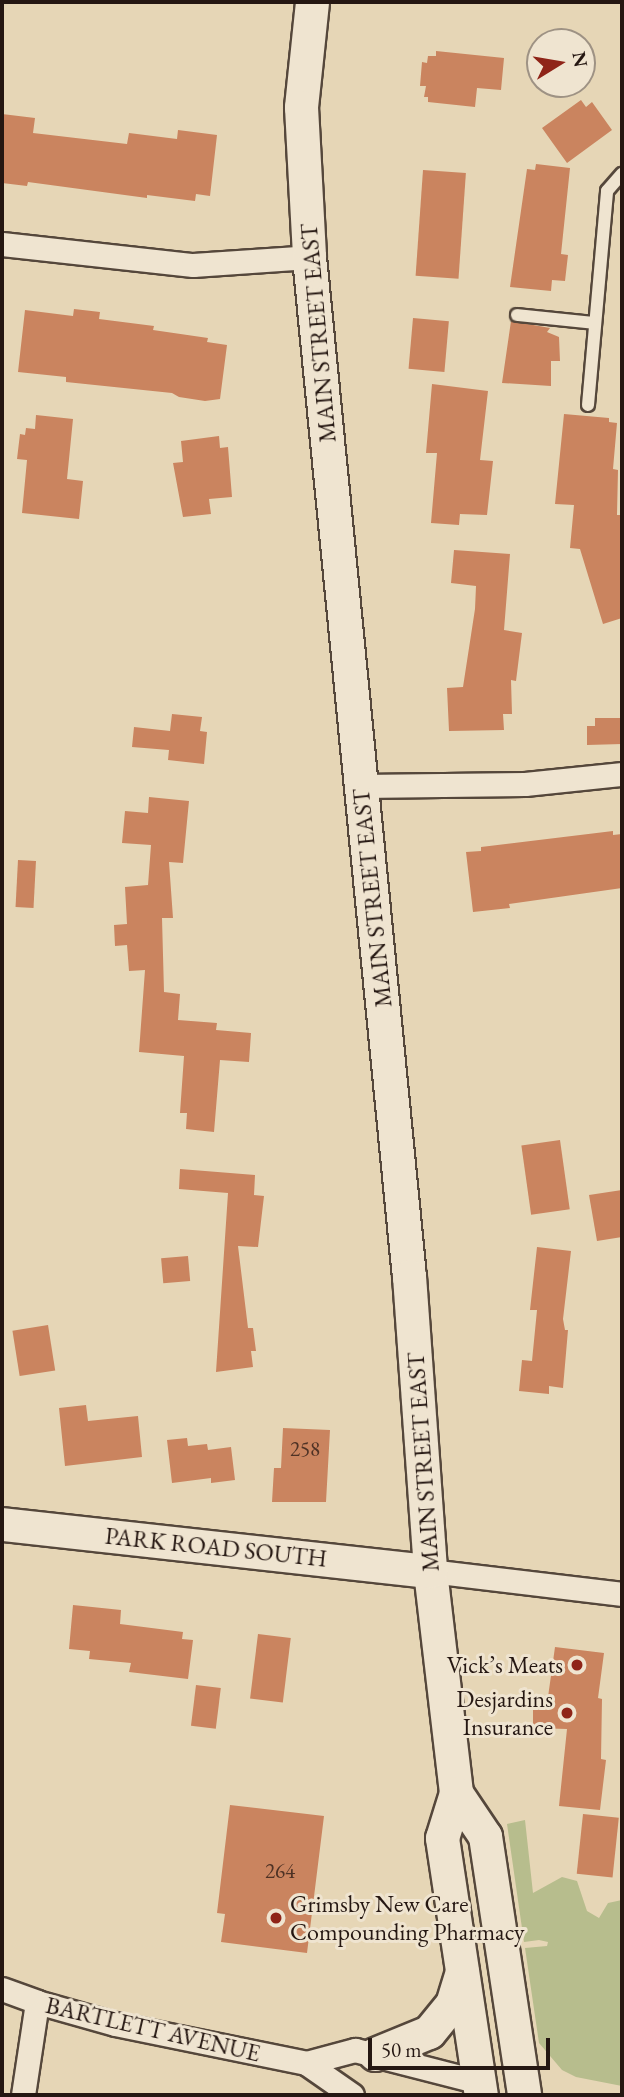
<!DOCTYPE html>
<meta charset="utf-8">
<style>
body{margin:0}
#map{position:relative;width:624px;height:2097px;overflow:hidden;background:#e6d6b6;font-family:"EB Garamond",serif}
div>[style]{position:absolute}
.green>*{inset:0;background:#b7bd8d}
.building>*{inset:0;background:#ca845f;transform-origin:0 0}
.roads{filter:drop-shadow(2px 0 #55473b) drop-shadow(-2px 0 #55473b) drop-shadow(0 2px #55473b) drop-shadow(0 -2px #55473b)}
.service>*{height:12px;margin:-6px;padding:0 6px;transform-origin:6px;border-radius:6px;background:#efe4d0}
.minor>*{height:23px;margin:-11.5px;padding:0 11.5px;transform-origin:11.5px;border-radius:11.5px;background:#efe4d0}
.secondary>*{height:33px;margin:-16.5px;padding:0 16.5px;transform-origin:16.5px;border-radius:16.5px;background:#efe4d0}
.dots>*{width:19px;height:19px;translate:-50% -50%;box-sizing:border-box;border:4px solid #efe4d0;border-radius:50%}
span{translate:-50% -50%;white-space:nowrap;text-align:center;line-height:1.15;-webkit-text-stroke:6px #efe4d0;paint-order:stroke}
.number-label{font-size:21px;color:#4e3225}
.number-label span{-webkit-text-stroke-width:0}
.street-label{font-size:24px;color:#251712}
.poi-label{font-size:24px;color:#251712}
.right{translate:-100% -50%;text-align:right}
.left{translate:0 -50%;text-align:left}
.frame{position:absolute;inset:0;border:4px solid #251712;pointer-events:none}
.north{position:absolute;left:526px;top:28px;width:70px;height:70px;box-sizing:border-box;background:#efe4d0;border:2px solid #9e9284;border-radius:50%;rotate:79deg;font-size:19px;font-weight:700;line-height:28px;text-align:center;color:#251712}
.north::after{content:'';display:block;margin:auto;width:24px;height:32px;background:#8f2418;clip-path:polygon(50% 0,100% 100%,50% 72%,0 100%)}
.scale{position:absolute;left:368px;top:2038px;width:182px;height:32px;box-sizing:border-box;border:4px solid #251712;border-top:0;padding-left:9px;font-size:21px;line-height:24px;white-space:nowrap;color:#251712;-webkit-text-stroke:5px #efe4d0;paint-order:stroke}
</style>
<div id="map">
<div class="green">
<div style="clip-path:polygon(525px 1820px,533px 1893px,562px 1877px,577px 1881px,587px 1911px,599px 1918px,608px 1903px,622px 1900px,622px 2086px,576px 2077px,562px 2070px,539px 2043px,525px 1948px,547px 1946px,548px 1942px,539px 1940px,524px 1942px,507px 1824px)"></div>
</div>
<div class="building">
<div style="clip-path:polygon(436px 51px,504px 58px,501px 90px,477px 88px,475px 107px,428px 102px,428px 97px,424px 97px,426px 86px,420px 86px,422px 62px,427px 63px,428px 56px,436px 56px)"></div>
<div style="clip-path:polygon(581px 100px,586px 107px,592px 102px,612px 130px,567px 163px,542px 128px)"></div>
<div style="clip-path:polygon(2px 114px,35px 118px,33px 133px,127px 144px,129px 133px,177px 139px,178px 130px,217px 135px,210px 196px,196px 194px,195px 201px,147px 195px,147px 198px,28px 182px,27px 186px,2px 183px)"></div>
<div style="clip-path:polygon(536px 164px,570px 168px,561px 254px,568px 255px,565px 281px,552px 280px,551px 291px,510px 287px,527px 169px,535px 170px)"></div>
<div style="left:423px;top:170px;width:43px;height:106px;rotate:4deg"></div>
<div style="clip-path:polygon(74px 309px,100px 312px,99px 319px,154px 326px,153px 330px,208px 338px,207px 342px,227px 345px,220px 399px,205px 401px,179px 397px,172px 393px,66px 382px,66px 377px,18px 372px,25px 310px,73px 316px)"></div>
<div style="left:413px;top:318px;width:36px;height:51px;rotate:5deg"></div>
<div style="clip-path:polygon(511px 321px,550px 328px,547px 332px,559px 337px,560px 361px,551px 361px,551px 386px,502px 383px)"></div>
<div style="clip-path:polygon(432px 384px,488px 391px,480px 460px,493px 461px,487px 515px,460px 514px,459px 525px,431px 523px,437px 453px,426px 453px)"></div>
<div style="clip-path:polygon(564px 414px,609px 418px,609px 422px,617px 423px,613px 469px,618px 470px,617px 515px,622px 515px,622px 618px,603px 624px,580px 549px,570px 548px,574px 505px,555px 504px)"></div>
<div style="clip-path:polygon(36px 415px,73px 419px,67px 479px,83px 481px,79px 519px,22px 513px,27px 460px,17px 459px,20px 434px,25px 435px,26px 428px,35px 429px)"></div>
<div style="clip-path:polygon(219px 436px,220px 448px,228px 447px,232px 497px,209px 499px,211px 514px,183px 517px,173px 463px,183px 462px,181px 441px)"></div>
<div style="clip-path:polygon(454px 550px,510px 554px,504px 630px,522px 633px,516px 681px,511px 680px,512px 714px,503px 714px,504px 730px,449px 731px,447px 688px,463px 687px,475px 609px,476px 586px,451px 583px)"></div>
<div style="clip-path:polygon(172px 714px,202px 717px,200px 731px,207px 732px,204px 764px,168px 760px,169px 750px,132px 747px,134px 727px,170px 731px)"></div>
<div style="clip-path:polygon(595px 718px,622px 718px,622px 744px,587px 745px,587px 726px,595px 726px)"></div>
<div style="clip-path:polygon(149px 797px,189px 801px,183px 863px,169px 862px,173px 918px,162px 918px,164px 992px,180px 994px,178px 1020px,217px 1023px,216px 1030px,251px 1033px,249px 1062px,220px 1060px,214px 1132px,186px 1129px,187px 1113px,180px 1113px,184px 1056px,139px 1052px,145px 970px,129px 971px,127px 945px,115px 946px,114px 925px,127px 924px,125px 887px,148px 885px,151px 845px,122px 843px,125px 811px,148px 813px)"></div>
<div style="clip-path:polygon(613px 831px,613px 835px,622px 834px,622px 888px,509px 904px,510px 908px,473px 912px,466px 852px,481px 851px,481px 847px)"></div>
<div style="left:18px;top:860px;width:18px;height:47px;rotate:3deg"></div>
<div style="left:560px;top:1140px;width:70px;height:39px;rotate:82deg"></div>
<div style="clip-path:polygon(180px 1169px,255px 1175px,254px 1195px,264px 1196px,258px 1247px,238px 1246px,248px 1328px,253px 1328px,256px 1351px,251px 1351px,253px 1367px,216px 1372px,228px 1193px,179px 1189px)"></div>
<div style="clip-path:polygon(622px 1190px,622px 1237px,597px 1241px,589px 1195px)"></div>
<div style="clip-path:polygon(537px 1247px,571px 1251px,563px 1319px,565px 1330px,568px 1330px,563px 1388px,549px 1386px,549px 1394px,519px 1391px,522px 1360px,532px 1361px,537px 1310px,530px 1310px)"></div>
<div style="left:188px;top:1256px;width:25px;height:27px;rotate:85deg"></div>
<div style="left:48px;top:1325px;width:46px;height:36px;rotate:81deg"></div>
<div style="clip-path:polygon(86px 1405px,88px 1421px,138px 1416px,142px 1457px,65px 1466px,59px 1408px)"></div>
<div style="clip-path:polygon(283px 1428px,330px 1430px,326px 1502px,272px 1502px,274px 1468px,281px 1468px)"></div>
<div style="clip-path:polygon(187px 1438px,188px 1446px,207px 1444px,208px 1450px,231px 1447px,235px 1480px,211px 1483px,211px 1478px,172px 1483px,167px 1440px)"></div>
<div style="clip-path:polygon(73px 1605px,121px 1610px,120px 1624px,183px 1632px,182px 1639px,193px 1640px,188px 1679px,129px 1672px,131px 1663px,89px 1659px,90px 1651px,69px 1649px)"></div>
<div style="left:258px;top:1634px;width:33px;height:65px;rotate:7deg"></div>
<div style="clip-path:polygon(555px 1647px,604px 1653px,598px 1698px,602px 1699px,601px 1759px,606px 1760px,600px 1810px,559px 1806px,567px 1729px,533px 1728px,533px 1697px,548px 1697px)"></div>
<div style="left:196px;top:1685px;width:25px;height:41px;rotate:7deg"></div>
<div style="clip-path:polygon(230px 1805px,324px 1816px,307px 1953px,221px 1942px,225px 1914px,217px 1913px)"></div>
<div style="left:583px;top:1814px;width:36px;height:60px;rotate:6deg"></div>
</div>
<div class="roads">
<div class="service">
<div style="left:517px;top:315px;width:78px;rotate:5.9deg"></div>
<div style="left:588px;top:405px;width:215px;rotate:-84.9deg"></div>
<div style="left:607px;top:191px;width:23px;rotate:-49deg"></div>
</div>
<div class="minor">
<div style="left:2px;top:244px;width:192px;rotate:6.3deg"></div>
<div style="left:193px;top:265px;width:116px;rotate:-3.9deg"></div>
<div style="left:361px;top:786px;width:164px;rotate:-0.7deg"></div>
<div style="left:525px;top:784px;width:98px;rotate:-5.9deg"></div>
<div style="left:430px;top:1571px;width:193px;rotate:6.8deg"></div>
<div style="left:2px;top:1989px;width:37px;rotate:20deg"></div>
<div style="left:37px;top:2002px;width:81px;rotate:15.8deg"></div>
<div style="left:115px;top:2024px;width:195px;rotate:11.5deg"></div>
<div style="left:306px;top:2063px;width:56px;rotate:34.8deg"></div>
<div style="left:306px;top:2063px;width:51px;rotate:-14.9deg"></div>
<div style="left:355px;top:2050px;width:129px;rotate:14.4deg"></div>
<div style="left:23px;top:2095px;width:94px;rotate:-81.4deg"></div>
</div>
<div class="secondary">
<div style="left:312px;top:2px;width:106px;rotate:96deg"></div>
<div style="left:301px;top:107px;width:150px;rotate:86.9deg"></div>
<div style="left:309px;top:257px;width:1024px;rotate:84.4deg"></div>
<div style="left:409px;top:1276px;width:296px;rotate:85.9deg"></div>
<div style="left:430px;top:1571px;width:224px;rotate:83.3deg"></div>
<div style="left:456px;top:1793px;width:47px;rotate:107.3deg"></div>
<div style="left:442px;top:1838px;width:260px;rotate:81.4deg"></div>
<div style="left:2px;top:1524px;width:431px;rotate:6.3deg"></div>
<div style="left:456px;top:1793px;width:52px;rotate:56deg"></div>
<div style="left:485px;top:1836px;width:262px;rotate:81.4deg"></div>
<div style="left:375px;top:2054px;width:58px;rotate:-22.2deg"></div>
<div style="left:429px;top:2032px;width:36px;rotate:-51deg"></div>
<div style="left:452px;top:2004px;width:34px;rotate:-73deg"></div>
</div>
</div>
<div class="dots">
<div style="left:577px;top:1665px;background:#8f2418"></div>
<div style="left:567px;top:1713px;background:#8f2418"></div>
<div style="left:276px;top:1918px;background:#8f2418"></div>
</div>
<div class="number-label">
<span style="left:305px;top:1449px">258</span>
<span style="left:280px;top:1871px">264</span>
</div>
<div class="street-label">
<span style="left:318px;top:333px;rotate:-95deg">MAIN STREET EAST</span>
<span style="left:372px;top:898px;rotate:-96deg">MAIN STREET EAST</span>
<span style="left:423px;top:1462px;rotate:-94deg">MAIN STREET EAST</span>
<span style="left:216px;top:1547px;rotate:6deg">PARK ROAD SOUTH</span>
<span style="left:153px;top:2029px;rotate:13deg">BARTLETT AVENUE</span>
</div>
<div class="poi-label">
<span class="right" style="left:563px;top:1665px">Vick’s Meats</span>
<span class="right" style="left:553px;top:1713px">Desjardins<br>Insurance</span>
<span class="left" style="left:290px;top:1918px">Grimsby New Care<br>Compounding Pharmacy</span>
</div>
<div class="frame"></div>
<div class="north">N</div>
<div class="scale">50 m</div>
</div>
